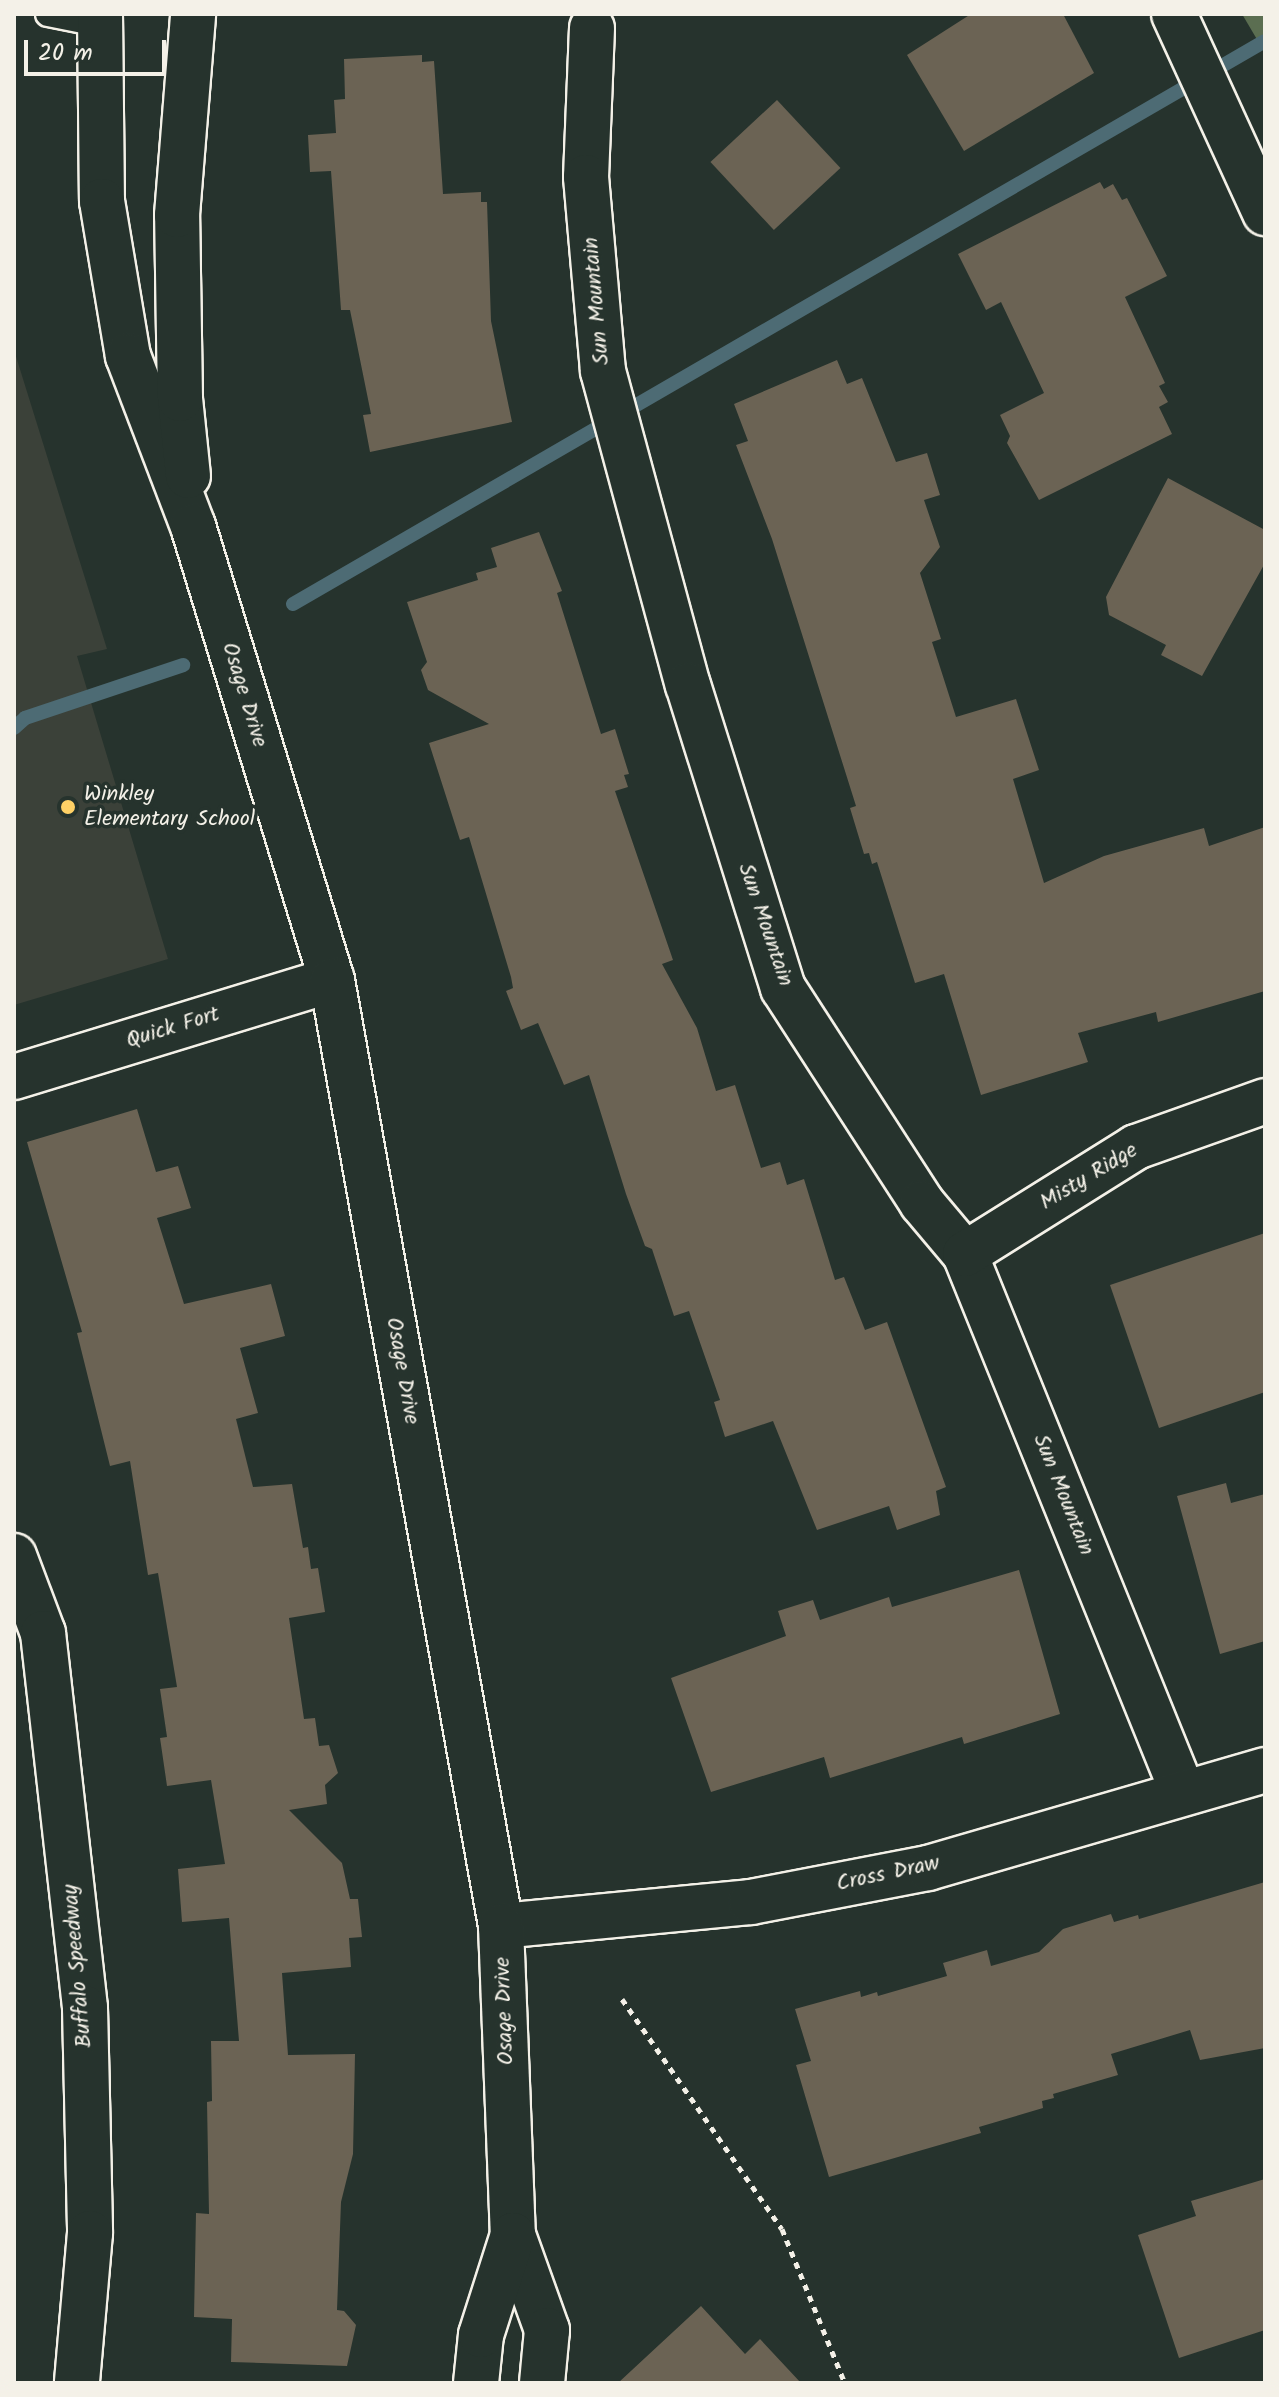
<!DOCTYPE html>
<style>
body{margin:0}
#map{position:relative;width:1279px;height:2397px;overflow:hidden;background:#26332d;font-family:Kalam,sans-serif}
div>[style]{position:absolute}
.built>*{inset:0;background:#3b4139}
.green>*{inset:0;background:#5b6e51}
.stream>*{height:14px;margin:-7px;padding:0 7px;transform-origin:7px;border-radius:7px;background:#4d6b74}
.building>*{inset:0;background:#6b6354;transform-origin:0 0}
.path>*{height:5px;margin-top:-2.5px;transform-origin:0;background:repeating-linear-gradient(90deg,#f4f1e8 0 6px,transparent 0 12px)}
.roads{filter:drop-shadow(2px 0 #f4f1e8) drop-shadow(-2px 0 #f4f1e8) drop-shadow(0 2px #f4f1e8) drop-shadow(0 -2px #f4f1e8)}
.lane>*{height:24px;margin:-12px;padding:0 12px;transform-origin:12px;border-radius:12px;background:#26332d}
.street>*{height:44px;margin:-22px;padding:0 22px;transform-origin:22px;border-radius:22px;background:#26332d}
.secondary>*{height:44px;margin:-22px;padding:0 22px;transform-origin:22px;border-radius:22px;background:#26332d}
.dots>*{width:22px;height:22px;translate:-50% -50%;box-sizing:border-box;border:4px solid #26332d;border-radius:50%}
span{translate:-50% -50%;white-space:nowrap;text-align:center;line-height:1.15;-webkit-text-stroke:7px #26332d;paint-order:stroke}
.street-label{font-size:22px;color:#f4f1e8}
.poi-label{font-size:22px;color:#f4f1e8}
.left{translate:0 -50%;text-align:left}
.frame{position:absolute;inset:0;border:16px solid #f4f1e8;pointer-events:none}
.scale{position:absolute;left:24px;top:40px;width:142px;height:36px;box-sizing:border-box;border:4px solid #f4f1e8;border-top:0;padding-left:10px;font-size:24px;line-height:28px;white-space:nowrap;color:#f4f1e8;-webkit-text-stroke:6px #26332d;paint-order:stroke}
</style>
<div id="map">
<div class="built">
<div style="clip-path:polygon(14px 350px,107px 649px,77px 656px,168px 959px,14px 1005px)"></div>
</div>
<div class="green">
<div style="clip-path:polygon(1242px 14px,1265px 14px,1265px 53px)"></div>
</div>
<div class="stream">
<div style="left:293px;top:604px;width:1123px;rotate:-30.08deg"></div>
<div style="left:14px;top:728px;width:15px;rotate:-42deg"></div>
<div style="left:25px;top:718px;width:167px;rotate:-18.5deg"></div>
</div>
<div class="building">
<div style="clip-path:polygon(971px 14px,1063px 14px,1094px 73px,964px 151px,907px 55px)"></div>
<div style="clip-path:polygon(422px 55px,422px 62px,434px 61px,443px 194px,481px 192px,481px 202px,487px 202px,491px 321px,512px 422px,370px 452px,363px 415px,371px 414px,350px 310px,341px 310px,331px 171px,310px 172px,308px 135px,336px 133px,334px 100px,345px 99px,344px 59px)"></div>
<div style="left:777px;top:100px;width:93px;height:91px;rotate:47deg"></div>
<div style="clip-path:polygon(1100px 182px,1104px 189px,1113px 184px,1122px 200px,1127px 198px,1167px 276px,1125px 297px,1165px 383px,1159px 386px,1168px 402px,1159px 407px,1172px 434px,1039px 500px,1007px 443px,1010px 436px,1000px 415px,1044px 393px,1001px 302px,986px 310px,958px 254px)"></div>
<div style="clip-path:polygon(837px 360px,847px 384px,862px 378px,896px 462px,927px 453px,940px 495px,924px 500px,940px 547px,920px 573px,941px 639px,932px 642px,956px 717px,1016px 699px,1039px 770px,1013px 779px,1044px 883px,1104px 856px,1204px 828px,1209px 846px,1265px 827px,1265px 991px,1158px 1022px,1156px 1012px,1078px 1033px,1088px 1062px,981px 1095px,944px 974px,915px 983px,877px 862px,872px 864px,869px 853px,864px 854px,850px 808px,856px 806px,772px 539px,736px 445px,748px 441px,734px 404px)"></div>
<div style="clip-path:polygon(1168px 478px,1265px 530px,1265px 563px,1202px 676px,1161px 655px,1166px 645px,1109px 615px,1106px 597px)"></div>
<div style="clip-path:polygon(539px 532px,562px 591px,557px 593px,601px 734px,615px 729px,629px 774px,624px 775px,628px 787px,615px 791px,673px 960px,662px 964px,697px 1028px,716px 1091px,735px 1085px,761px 1168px,780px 1162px,787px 1185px,804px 1179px,835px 1280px,844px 1277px,865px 1330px,887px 1322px,946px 1487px,936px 1491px,940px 1515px,897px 1530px,889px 1506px,817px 1530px,773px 1421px,725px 1437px,714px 1402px,720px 1400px,689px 1311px,674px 1316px,652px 1249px,645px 1246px,626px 1194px,589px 1075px,564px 1085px,538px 1023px,521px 1030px,506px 991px,513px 988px,511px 977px,469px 837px,460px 840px,429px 743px,489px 724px,428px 690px,421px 670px,427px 662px,407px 602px,478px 580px,476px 573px,497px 567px,491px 548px)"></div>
<div style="clip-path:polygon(137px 1109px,156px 1172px,178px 1166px,191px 1208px,157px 1218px,184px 1304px,271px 1284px,285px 1336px,240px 1348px,258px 1413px,236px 1419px,253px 1487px,292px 1484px,303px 1548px,308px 1547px,311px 1569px,318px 1568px,325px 1612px,289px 1618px,304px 1719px,315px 1718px,319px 1746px,329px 1745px,338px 1773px,325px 1785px,327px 1804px,289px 1810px,342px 1863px,350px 1899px,358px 1899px,362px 1937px,349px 1938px,351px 1967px,282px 1973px,288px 2055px,355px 2054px,353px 2154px,341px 2202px,337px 2310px,344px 2311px,356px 2325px,347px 2366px,231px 2362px,232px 2319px,194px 2317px,196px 2213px,209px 2214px,207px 2102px,212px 2101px,211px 2041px,239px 2041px,229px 1918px,182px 1922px,178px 1869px,225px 1864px,211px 1780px,167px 1786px,160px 1738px,167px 1737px,160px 1689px,177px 1687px,158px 1573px,148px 1575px,130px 1461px,110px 1466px,77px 1333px,82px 1332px,27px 1142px)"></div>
<div style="clip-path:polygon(1265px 1233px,1265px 1392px,1159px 1428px,1110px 1285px)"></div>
<div style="clip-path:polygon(1226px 1483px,1231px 1503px,1265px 1494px,1265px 1641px,1220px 1654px,1177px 1496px)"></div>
<div style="clip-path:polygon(1019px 1570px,1060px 1714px,964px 1744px,962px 1737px,830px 1778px,824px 1757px,711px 1792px,671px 1678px,786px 1636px,778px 1611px,813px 1600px,820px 1620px,889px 1597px,892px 1607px)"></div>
<div style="clip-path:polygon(1265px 1882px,1265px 2048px,1200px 2060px,1190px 2030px,1111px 2054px,1118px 2075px,1053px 2094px,1054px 2098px,1042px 2101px,1043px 2108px,979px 2127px,981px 2133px,829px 2177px,796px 2065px,811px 2061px,795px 2009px,860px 1991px,861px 1997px,877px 1992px,878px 1996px,947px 1976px,943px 1963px,987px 1950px,991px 1966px,1039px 1952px,1063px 1929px,1111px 1914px,1114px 1922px,1138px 1915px,1139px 1919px)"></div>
<div style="clip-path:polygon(1265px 2179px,1265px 2330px,1179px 2358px,1138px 2235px,1196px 2216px,1191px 2201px)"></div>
<div style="clip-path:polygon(701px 2306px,745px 2354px,760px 2339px,801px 2383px,618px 2383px)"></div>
</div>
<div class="path">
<div style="left:622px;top:1999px;width:280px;rotate:55.2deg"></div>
<div style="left:782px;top:2229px;width:166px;rotate:67.8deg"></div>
</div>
<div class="roads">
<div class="lane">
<div style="left:48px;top:14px;width:51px;rotate:11.3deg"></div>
</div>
<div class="street">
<div style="left:1174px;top:14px;width:219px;rotate:65.4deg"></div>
<div style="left:592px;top:28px;width:149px;rotate:92.3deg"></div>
<div style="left:586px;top:177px;width:195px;rotate:85deg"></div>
<div style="left:603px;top:371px;width:325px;rotate:74.9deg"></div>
<div style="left:688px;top:685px;width:318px;rotate:72.6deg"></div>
<div style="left:783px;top:988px;width:256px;rotate:57.1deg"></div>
<div style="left:922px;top:1203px;width:67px;rotate:49.9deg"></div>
<div style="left:965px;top:1254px;width:581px;rotate:67.98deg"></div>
<div style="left:14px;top:1077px;width:332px;rotate:-17deg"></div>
<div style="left:965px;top:1254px;width:202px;rotate:-32deg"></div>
<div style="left:1136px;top:1147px;width:137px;rotate:-19.6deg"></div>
<div style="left:14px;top:1556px;width:82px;rotate:69.4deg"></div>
<div style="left:43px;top:1633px;width:377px;rotate:83.6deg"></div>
<div style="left:85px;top:2008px;width:225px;rotate:88.7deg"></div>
<div style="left:90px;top:2233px;width:151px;rotate:95deg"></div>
<div style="left:501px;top:1926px;width:251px;rotate:-5.5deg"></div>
<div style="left:751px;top:1902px;width:180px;rotate:-10.9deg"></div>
<div style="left:928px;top:1868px;width:351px;rotate:-16.2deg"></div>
</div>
<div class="secondary">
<div style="left:100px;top:14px;width:187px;rotate:89.4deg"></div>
<div style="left:102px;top:201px;width:157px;rotate:80.5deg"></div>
<div style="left:128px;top:356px;width:182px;rotate:69.1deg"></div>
<div style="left:193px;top:526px;width:475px;rotate:73deg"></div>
<div style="left:332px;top:980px;width:961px;rotate:79.87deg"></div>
<div style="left:501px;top:1926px;width:309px;rotate:87.8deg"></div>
<div style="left:513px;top:2235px;width:101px;rotate:70.3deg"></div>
<div style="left:547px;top:2330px;width:53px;rotate:95.4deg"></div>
<div style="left:188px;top:476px;width:77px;rotate:-95.9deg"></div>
<div style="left:180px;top:399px;width:184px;rotate:-90.9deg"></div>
<div style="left:177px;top:215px;width:202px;rotate:-85.4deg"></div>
<div style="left:476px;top:2383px;width:48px;rotate:-84.1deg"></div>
<div style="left:481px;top:2335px;width:105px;rotate:-72.3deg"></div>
</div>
</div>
<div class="dots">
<div style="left:68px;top:807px;background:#ffd166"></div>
</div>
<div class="street-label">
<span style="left:597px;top:301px;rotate:-95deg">Sun Mountain</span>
<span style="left:244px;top:695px;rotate:73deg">Osage Drive</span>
<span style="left:765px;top:925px;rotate:71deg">Sun Mountain</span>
<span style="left:173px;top:1028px;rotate:-17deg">Quick Fort</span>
<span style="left:1089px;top:1177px;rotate:-31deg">Misty Ridge</span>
<span style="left:402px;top:1371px;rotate:80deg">Osage Drive</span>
<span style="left:1063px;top:1495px;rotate:68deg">Sun Mountain</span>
<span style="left:888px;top:1874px;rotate:-12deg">Cross Draw</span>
<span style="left:78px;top:1966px;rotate:-95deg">Buffalo Speedway</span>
<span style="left:505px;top:2011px;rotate:-92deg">Osage Drive</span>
</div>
<div class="poi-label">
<span class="left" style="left:84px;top:807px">Winkley<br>Elementary School</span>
</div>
<div class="frame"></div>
<div class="scale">20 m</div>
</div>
